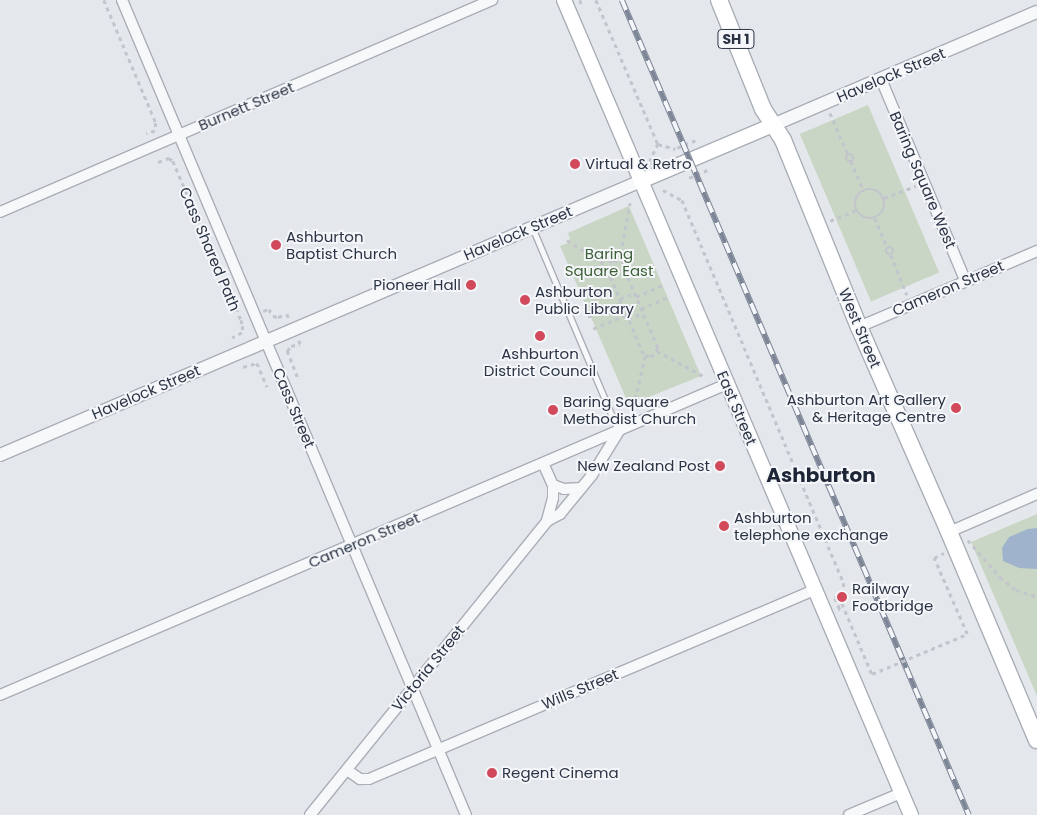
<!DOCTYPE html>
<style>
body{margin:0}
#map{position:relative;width:1037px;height:815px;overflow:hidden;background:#e4e7ec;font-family:Poppins,sans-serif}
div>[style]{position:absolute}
.green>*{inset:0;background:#c9d6c5;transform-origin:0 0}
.water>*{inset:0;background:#9fb4cc}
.path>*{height:2.5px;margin-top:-1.25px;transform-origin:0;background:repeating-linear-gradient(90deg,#c2c5cb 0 4px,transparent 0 8px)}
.path>.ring{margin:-1.25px;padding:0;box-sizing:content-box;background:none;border:2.5px solid #c2c5cb;border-radius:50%}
.roads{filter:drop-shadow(1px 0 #a9aeb7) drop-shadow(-1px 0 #a9aeb7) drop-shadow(0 1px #a9aeb7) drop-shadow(0 -1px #a9aeb7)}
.service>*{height:5px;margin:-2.5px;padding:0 2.5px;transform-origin:2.5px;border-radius:2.5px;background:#f7f8fa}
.minor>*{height:10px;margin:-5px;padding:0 5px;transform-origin:5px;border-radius:5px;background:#f7f8fa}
.tertiary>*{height:12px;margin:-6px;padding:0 6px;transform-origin:6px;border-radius:6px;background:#f7f8fa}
.secondary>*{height:14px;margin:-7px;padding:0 7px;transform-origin:7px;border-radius:7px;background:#fff}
.trunk>*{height:16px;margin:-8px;padding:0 8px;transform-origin:8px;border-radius:8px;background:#fff}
.rail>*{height:5.5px;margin-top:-2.75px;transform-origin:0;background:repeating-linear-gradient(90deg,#f4f6f9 0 11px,#7d8696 0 22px);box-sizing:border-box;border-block:1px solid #7d8696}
.path-bridge>*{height:2.5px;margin-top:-1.25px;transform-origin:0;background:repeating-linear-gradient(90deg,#c2c5cb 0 4px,transparent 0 8px)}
.dots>*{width:14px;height:14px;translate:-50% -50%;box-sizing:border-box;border:2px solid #f4f6f9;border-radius:50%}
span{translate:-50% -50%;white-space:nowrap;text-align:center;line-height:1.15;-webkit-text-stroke:4px #f4f6f9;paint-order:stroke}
.shield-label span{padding:1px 4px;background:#f4f6f9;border:1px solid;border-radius:4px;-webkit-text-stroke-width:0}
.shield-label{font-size:14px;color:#2b3445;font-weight:700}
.street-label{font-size:15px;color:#2b3445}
.poi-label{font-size:15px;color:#2b3445}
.left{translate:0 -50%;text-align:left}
.right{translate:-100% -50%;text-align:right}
.park-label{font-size:15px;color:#3f6138}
.district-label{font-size:20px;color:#1d2536;font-weight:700}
</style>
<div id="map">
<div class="green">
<div style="left:868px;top:105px;width:182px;height:74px;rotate:67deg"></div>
<div style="clip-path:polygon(629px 206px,701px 376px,629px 405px,560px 246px,568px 243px,570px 239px,568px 233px)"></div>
<div style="clip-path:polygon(1037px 514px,1037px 696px,971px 542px)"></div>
</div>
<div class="water">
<div style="clip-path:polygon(1037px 528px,1037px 569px,1019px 568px,1003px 561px,1002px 548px,1009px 537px,1028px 529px)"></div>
</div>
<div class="path">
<div style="left:104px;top:0;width:134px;rotate:67.1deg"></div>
<div style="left:156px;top:123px;width:8px;rotate:97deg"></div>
<div style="left:155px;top:131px;width:9px;rotate:162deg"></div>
<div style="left:580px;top:0;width:7px;rotate:74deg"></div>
<div style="left:596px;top:0;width:157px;rotate:66.7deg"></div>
<div style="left:658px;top:144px;width:19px;rotate:115deg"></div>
<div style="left:650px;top:161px;width:4px;rotate:56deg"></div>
<div style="left:830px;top:113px;width:45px;rotate:66.3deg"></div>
<div style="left:658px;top:144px;width:18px;rotate:16deg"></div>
<div style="left:677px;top:148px;width:21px;rotate:-23deg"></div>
<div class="ring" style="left:846px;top:154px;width:5.5px;height:5.5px"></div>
<div style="left:851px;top:161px;width:33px;rotate:67deg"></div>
<div style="left:158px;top:162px;width:12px;rotate:-20deg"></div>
<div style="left:169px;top:158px;width:5px;rotate:37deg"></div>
<div style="left:173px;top:161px;width:173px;rotate:66.8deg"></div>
<div style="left:241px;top:320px;width:6px;rotate:72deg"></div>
<div style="left:243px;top:326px;width:7px;rotate:98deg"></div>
<div style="left:242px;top:333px;width:11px;rotate:153deg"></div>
<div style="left:689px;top:178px;width:23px;rotate:-23deg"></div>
<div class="ring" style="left:855px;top:189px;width:27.5px;height:27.5px"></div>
<div style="left:663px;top:190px;width:21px;rotate:28deg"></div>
<div style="left:682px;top:200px;width:416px;rotate:67.1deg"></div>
<div style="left:844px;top:583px;width:9px;rotate:96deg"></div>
<div style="left:843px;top:592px;width:10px;rotate:143deg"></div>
<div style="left:835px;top:598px;width:12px;rotate:66deg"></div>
<div style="left:840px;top:609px;width:2px;rotate:153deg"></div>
<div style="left:884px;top:198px;width:34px;rotate:-21deg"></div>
<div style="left:875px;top:218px;width:33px;rotate:67deg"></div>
<div style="left:830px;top:221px;width:28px;rotate:-23deg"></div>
<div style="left:567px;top:240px;width:48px;rotate:33deg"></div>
<div class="ring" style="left:886.5px;top:247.5px;width:4.5px;height:4.5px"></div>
<div style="left:891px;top:255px;width:43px;rotate:68.2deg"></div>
<div style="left:614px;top:260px;width:9px;rotate:21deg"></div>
<div style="left:622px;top:263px;width:92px;rotate:67deg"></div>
<div style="left:658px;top:348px;width:8px;rotate:120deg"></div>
<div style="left:654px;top:355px;width:5px;rotate:158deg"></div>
<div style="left:649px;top:357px;width:7px;rotate:-153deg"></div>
<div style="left:643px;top:354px;width:91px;rotate:-113.2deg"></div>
<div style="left:607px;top:270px;width:9px;rotate:-72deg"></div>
<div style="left:610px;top:261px;width:4px;rotate:-14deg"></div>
<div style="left:619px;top:261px;width:59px;rotate:-79.3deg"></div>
<div style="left:636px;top:297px;width:32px;rotate:-24deg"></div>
<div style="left:620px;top:299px;width:15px;rotate:-23deg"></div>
<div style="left:641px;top:309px;width:32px;rotate:-24deg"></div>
<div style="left:263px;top:311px;width:6px;rotate:-18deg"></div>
<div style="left:269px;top:309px;width:8px;rotate:60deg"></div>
<div style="left:273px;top:316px;width:5px;rotate:11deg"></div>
<div style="left:278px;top:317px;width:9px;rotate:-18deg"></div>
<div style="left:287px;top:314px;width:4px;rotate:63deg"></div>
<div style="left:588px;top:317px;width:36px;rotate:-23deg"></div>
<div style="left:628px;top:319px;width:16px;rotate:-22deg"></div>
<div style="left:593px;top:329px;width:36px;rotate:-23deg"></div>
<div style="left:657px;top:351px;width:55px;rotate:28.4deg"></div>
<div style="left:243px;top:367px;width:15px;rotate:-16deg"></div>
<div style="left:257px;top:363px;width:26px;rotate:67deg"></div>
<div style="left:297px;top:377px;width:28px;rotate:-111deg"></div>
<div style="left:287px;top:351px;width:6px;rotate:-51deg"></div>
<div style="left:291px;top:346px;width:9px;rotate:-13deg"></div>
<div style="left:300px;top:344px;width:4px;rotate:-117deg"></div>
<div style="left:635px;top:399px;width:44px;rotate:-76.9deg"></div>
<div style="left:968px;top:540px;width:49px;rotate:49.1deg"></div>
<div style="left:1000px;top:577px;width:21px;rotate:39deg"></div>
<div style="left:1016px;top:590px;width:22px;rotate:18deg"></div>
<div style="left:934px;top:558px;width:11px;rotate:-27deg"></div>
</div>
<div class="roads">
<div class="service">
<div style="left:532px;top:227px;width:221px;rotate:67.1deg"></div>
</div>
<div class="minor">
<div style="left:122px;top:0;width:885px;rotate:67.12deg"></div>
<div style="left:881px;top:79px;width:218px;rotate:67.3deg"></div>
<div style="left:0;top:212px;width:536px;rotate:-23.31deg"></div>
<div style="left:859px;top:327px;width:194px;rotate:-23.1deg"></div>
<div style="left:543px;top:463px;width:24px;rotate:66deg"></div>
<div style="left:553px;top:485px;width:13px;rotate:90deg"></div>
<div style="left:553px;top:498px;width:24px;rotate:105deg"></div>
<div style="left:553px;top:485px;width:12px;rotate:20deg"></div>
<div style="left:564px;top:489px;width:17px;rotate:-3deg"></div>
<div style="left:949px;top:532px;width:96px;rotate:-23.4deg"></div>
<div style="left:0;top:695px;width:791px;rotate:-23.16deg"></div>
<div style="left:347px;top:770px;width:16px;rotate:35deg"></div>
<div style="left:360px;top:779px;width:9px"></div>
<div style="left:369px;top:779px;width:484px;rotate:-23deg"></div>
<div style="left:310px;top:815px;width:378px;rotate:-51.1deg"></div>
<div style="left:547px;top:521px;width:15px;rotate:-28deg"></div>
<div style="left:560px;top:514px;width:50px;rotate:-50.6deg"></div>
<div style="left:592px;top:475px;width:52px;rotate:-58.5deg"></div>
<div style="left:849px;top:815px;width:56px;rotate:-22.9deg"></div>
</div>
<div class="tertiary">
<div style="left:773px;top:125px;width:287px;rotate:-23.2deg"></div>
<div style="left:0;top:455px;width:697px;rotate:-23.14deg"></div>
</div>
<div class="secondary">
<div style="left:564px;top:0;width:886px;rotate:66.94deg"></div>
<div style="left:641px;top:181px;width:143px;rotate:-23deg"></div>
</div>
<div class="trunk">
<div style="left:719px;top:0;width:118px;rotate:68deg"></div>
<div style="left:763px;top:109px;width:37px;rotate:57deg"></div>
<div style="left:783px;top:140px;width:202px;rotate:67.9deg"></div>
<div style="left:859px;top:327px;width:224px;rotate:66.3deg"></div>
<div style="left:949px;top:532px;width:226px;rotate:67.1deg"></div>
</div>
</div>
<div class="rail">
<div style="left:622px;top:0;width:886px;rotate:66.94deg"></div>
</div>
<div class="path-bridge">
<div style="left:839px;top:596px;width:85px;rotate:67.1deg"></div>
<div style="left:872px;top:674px;width:103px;rotate:-22.8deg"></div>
<div style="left:967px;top:634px;width:83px;rotate:-113.5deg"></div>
</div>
<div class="dots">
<div style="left:575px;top:164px;background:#d1495b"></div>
<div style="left:276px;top:245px;background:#d1495b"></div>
<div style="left:471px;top:285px;background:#d1495b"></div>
<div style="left:525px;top:300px;background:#d1495b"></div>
<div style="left:540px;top:336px;background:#d1495b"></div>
<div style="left:956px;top:408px;background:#d1495b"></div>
<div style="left:553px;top:410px;background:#d1495b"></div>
<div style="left:720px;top:466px;background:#d1495b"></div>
<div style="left:724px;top:526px;background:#d1495b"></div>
<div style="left:842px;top:597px;background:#d1495b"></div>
<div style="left:492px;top:773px;background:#d1495b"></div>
</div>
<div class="shield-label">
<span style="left:736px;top:39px">SH 1</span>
</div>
<div class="street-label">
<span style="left:891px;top:75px;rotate:-23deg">Havelock Street</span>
<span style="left:246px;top:106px;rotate:-23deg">Burnett Street</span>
<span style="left:923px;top:180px;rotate:67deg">Baring Square West</span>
<span style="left:518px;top:233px;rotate:-23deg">Havelock Street</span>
<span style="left:210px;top:249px;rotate:67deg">Cass Shared Path</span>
<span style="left:948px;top:288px;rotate:-23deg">Cameron Street</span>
<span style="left:860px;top:328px;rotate:67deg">West Street</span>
<span style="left:146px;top:392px;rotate:-23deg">Havelock Street</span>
<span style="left:294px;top:408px;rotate:67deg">Cass Street</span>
<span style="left:737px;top:408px;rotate:67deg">East Street</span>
<span style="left:364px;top:540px;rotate:-23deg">Cameron Street</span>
<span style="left:428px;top:668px;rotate:-51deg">Victoria Street</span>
<span style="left:580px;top:689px;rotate:-23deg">Wills Street</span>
</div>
<div class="poi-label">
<span class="left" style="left:585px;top:164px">Virtual &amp; Retro</span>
<span class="left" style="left:286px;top:245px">Ashburton<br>Baptist Church</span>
<span class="right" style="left:461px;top:285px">Pioneer Hall</span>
<span class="left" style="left:535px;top:300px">Ashburton<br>Public Library</span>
<span style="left:540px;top:362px">Ashburton<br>District Council</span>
<span class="right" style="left:946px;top:408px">Ashburton Art Gallery<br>&amp; Heritage Centre</span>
<span class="left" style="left:563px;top:410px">Baring Square<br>Methodist Church</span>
<span class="right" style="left:710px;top:466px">New Zealand Post</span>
<span class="left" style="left:734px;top:526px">Ashburton<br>telephone exchange</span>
<span class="left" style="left:852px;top:597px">Railway<br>Footbridge</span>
<span class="left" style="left:502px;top:773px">Regent Cinema</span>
</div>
<div class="park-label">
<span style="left:609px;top:262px">Baring<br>Square East</span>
</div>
<div class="district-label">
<span style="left:821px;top:475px">Ashburton</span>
</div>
</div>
